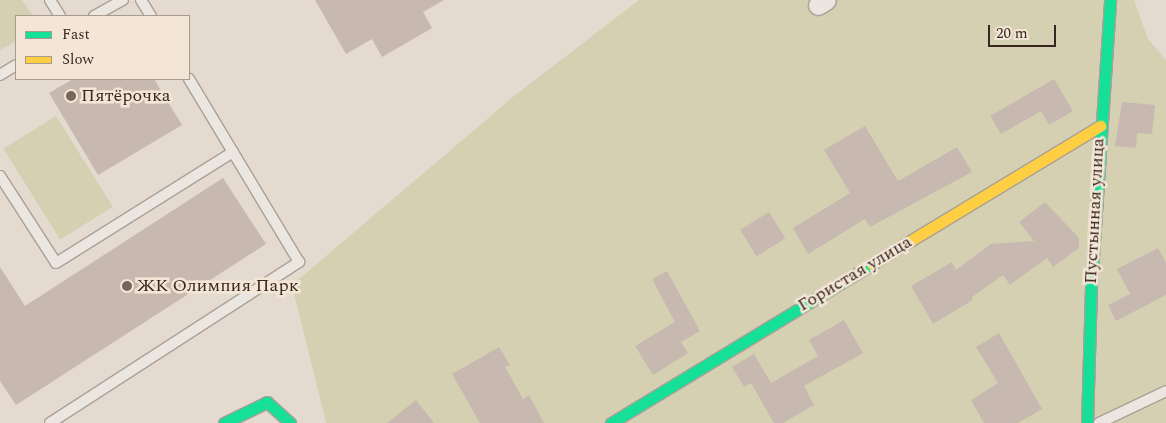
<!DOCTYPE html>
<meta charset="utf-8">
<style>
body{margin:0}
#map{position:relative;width:1166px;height:423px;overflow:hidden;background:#e4dacf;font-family:Spectral,serif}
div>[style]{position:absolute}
.green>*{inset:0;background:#d6d0b2;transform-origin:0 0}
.building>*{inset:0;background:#c7b8b0;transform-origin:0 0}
.roads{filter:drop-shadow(1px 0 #a9a097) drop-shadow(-1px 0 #a9a097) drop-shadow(0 1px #a9a097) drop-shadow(0 -1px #a9a097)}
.lane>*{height:10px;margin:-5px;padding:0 5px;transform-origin:5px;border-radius:5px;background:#ece6e0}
.street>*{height:19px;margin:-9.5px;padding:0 9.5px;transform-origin:9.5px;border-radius:9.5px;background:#ece6e0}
.fast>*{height:11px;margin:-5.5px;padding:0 5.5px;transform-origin:5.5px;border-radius:5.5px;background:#16e098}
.slow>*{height:11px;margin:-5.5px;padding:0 5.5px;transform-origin:5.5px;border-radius:5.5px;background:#ffcf43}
.dots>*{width:14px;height:14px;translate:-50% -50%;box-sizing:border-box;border:2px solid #f4e6d6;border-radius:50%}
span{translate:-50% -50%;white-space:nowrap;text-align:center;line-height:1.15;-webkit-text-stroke:5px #f4e6d6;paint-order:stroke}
.poi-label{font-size:18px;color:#372720}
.left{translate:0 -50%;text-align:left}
.street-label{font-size:18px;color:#372720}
.legend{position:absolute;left:15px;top:15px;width:175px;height:65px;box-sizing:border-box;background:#f4e6d6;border:1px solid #a89a8d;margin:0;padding:6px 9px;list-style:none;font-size:15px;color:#372720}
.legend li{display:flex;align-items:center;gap:10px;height:25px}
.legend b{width:25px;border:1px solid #a89a8d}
.scale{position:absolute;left:988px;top:25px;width:68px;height:22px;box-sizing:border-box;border:2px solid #372720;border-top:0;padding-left:6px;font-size:15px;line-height:18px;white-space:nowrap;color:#372720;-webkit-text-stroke:4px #f4e6d6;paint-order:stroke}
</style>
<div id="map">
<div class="green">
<div style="clip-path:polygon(0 0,22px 0,33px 16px,16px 16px,16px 41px,0 50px)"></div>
<div style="clip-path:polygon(639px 0,1134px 0,1148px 39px,1166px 60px,1166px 423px,326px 423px,292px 285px,514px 96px)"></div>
<div style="left:56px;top:116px;width:107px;height:62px;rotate:58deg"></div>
</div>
<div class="building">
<div style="clip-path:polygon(315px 0,444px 0,423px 12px,432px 28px,382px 57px,372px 39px,346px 54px)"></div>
<div style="clip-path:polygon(73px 79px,154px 79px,182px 125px,98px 175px,49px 93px)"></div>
<div style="clip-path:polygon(1054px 79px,1073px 111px,1049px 125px,1041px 111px,1001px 134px,990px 116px)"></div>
<div style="clip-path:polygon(1122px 102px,1155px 105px,1152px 134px,1137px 133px,1136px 148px,1115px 146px)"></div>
<div style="clip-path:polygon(865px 126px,898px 181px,957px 147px,972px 172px,870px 227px,865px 219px,808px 254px,793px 228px,850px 193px,824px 150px)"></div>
<div style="clip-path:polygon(223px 178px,266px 244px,16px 405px,0 381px,0 267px,25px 306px)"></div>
<div style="clip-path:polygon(1045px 202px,1079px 238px,1079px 248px,1053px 267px,1047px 258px,1010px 285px,1003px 275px,972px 297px,973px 300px,933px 324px,911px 286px,952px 262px,956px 270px,991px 244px,1034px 241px,1019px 222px)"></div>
<div style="left:769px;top:212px;width:31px;height:34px;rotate:58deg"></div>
<div style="clip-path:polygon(1158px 248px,1166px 263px,1166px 295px,1116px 321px,1108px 305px,1130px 294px,1117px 269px)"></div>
<div style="clip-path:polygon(667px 271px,700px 331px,681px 342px,688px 353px,653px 375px,635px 346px,675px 322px,652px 279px)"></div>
<div style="clip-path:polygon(844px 320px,863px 353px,804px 386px,814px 405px,783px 423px,774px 423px,751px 383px,744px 387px,732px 367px,754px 354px,771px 383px,818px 356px,809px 340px)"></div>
<div style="clip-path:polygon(999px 333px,1042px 409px,1018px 423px,984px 423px,971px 400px,998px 383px,976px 347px)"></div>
<div style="clip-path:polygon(499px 347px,510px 365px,505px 367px,523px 399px,529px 395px,544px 423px,480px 423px,452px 374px)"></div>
<div style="clip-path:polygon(416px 400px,434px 423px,387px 423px)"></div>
</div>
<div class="roads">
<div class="lane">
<div style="left:50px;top:0;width:19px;rotate:58deg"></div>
<div style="left:141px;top:0;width:19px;rotate:58deg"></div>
<div style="left:94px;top:16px;width:33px;rotate:-29deg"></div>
<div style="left:0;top:75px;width:19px;rotate:-32deg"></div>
<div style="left:0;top:176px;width:103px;rotate:57.2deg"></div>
<div style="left:56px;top:263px;width:209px;rotate:-32.1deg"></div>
<div style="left:50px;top:423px;width:297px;rotate:-32.9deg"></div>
<div style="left:299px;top:262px;width:214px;rotate:-121deg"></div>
<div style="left:1099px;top:423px;width:74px;rotate:-25.5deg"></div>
</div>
<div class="street">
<div style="left:818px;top:5px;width:9px;rotate:-32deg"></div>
</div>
<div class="fast">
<div style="left:224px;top:423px;width:48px;rotate:-26deg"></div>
<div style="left:267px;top:402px;width:31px;rotate:42deg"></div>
<div style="left:611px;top:423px;width:306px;rotate:-31.3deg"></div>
<div style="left:1087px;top:423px;width:135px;rotate:-88.3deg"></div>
<div style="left:1091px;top:288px;width:289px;rotate:-86.2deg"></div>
</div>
<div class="slow">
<div style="left:872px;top:264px;width:267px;rotate:-31.2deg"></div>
</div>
</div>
<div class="dots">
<div style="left:71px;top:96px;background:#74665d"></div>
<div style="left:127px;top:286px;background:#74665d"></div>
</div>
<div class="poi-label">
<span class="left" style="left:81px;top:96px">Пятёрочка</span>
<span class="left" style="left:137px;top:286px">ЖК Олимпия Парк</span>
</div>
<div class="street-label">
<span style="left:1095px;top:211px;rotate:-87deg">Пустынная улица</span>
<span style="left:855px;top:274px;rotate:-31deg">Гористая улица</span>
</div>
<ul class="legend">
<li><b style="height:6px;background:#16e098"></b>Fast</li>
<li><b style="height:6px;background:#ffcf43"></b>Slow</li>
</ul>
<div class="scale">20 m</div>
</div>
